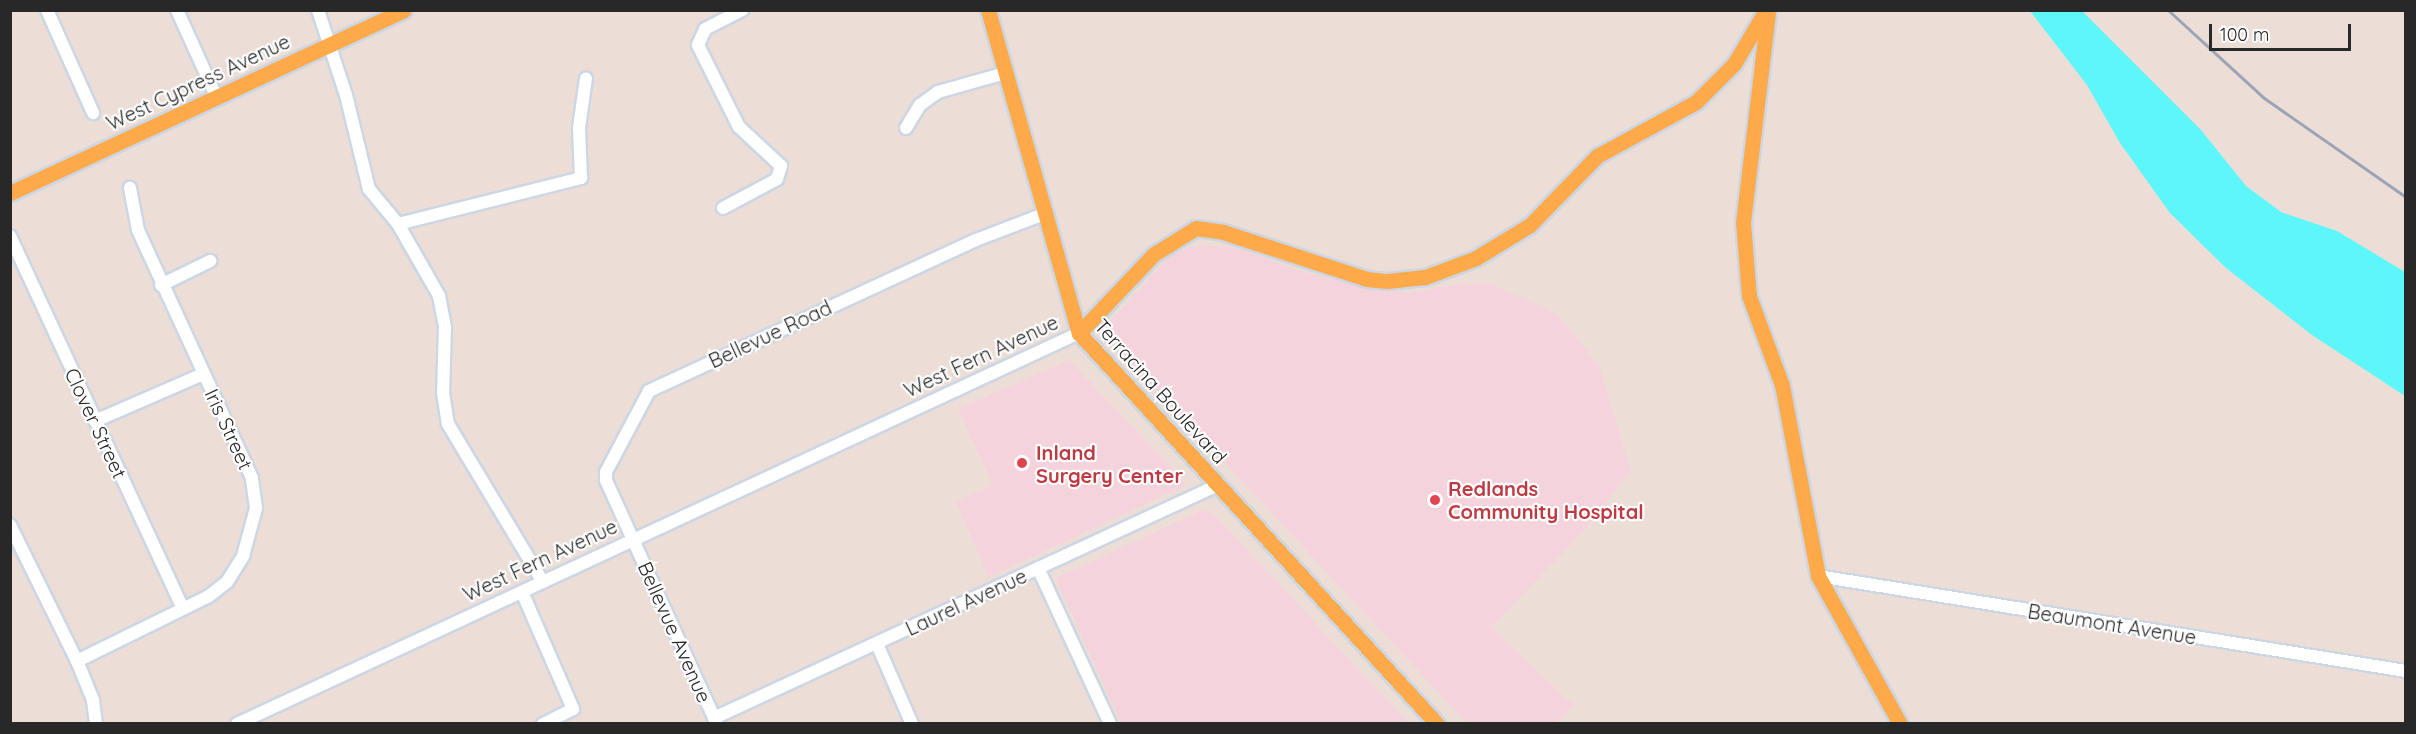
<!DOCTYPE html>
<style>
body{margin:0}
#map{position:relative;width:2416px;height:734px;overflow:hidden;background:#ecded7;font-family:Quicksand,sans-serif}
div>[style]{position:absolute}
.medical>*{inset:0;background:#f5d3dd}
.water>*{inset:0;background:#5df7fb}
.roads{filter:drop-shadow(2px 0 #cdd6e3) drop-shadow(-2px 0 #cdd6e3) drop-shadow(0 2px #cdd6e3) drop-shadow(0 -2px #cdd6e3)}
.minor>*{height:12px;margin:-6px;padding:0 6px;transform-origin:6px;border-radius:6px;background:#fff}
.major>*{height:15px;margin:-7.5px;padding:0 7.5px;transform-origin:7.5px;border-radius:7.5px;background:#ffaa4a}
.rail>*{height:3px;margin:-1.5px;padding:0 1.5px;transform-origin:1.5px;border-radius:1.5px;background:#9aa4b5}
.dots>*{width:16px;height:16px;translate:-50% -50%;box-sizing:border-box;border:3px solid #fff;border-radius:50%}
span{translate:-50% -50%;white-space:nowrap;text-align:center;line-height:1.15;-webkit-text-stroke:4.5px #fff;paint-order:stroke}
.street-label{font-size:20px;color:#282828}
.health-label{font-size:20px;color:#be3a42;font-weight:700}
.left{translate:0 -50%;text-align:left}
.frame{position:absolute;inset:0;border:12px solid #282828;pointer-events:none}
.scale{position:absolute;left:2209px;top:24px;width:142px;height:27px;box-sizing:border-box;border:3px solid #282828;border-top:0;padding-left:8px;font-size:18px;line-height:21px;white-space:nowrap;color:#282828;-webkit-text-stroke:4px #fff;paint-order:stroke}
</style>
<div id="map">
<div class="medical">
<div style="clip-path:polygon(1209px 245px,1241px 249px,1298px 270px,1371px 290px,1409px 293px,1459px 284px,1490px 283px,1557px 314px,1599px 366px,1631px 471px,1581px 534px,1491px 627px,1574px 706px,1555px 723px,1467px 723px,1104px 333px,1104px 328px,1168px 258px,1189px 247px)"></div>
<div style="clip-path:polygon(1069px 360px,1184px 481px,1184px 486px,989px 577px,956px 502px,993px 485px,958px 409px)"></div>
<div style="clip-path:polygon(1203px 510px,1214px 514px,1408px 723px,1121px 723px,1056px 578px)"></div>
</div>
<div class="water">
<div style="clip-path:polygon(2030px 11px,2082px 11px,2201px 130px,2246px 186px,2281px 212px,2337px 231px,2405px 272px,2405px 396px,2312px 335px,2226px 268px,2170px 213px,2120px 143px,2087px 85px)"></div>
</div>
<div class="roads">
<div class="minor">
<div style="left:47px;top:10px;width:113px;rotate:65.9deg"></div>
<div style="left:177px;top:10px;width:94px;rotate:65.6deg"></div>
<div style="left:318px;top:10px;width:89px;rotate:71.8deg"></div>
<div style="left:346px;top:95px;width:97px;rotate:76.3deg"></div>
<div style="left:369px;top:189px;width:45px;rotate:50.4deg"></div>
<div style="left:398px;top:224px;width:83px;rotate:60.3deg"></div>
<div style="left:439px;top:296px;width:32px;rotate:79deg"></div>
<div style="left:445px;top:327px;width:66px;rotate:91.7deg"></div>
<div style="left:443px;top:393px;width:31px;rotate:81deg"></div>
<div style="left:448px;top:424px;width:184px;rotate:59deg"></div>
<div style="left:906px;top:128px;width:27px;rotate:-59deg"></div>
<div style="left:920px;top:105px;width:22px;rotate:-36deg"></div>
<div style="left:938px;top:92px;width:70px;rotate:-15.8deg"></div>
<div style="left:723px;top:208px;width:61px;rotate:-28.2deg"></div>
<div style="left:777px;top:179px;width:14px;rotate:-73deg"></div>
<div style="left:781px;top:166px;width:57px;rotate:-137.1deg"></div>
<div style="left:739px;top:127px;width:92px;rotate:-116.6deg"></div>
<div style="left:698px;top:45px;width:17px;rotate:-66deg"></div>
<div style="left:705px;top:29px;width:42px;rotate:-27.2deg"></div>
<div style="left:398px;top:224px;width:189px;rotate:-14.1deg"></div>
<div style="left:581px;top:178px;width:50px;rotate:-92.3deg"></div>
<div style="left:579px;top:128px;width:50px;rotate:-82deg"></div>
<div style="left:10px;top:236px;width:411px;rotate:65.1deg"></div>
<div style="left:161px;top:285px;width:55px;rotate:-26.1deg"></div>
<div style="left:95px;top:421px;width:118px;rotate:-23.5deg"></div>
<div style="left:10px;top:525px;width:152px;rotate:63.8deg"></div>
<div style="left:77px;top:661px;width:42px;rotate:67.7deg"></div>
<div style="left:93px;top:700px;width:24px;rotate:83deg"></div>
<div style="left:1038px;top:568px;width:172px;rotate:65.2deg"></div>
<div style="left:1818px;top:576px;width:596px;rotate:9.18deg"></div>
<div style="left:522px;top:592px;width:128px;rotate:66.4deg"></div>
<div style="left:573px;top:709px;width:34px;rotate:153deg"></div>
<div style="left:877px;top:644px;width:87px;rotate:66.4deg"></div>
<div style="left:77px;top:661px;width:147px;rotate:-26.2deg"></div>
<div style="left:209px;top:596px;width:23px;rotate:-38deg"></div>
<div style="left:227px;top:582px;width:31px;rotate:-58deg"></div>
<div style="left:243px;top:556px;width:50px;rotate:-74.8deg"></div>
<div style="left:256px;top:508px;width:30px;rotate:-98deg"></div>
<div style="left:252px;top:478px;width:273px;rotate:-114.7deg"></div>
<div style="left:138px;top:230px;width:43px;rotate:-100.8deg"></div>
<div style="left:714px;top:718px;width:555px;rotate:-24.81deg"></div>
<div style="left:237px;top:724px;width:928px;rotate:-24.91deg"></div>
<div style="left:717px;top:724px;width:268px;rotate:-114.5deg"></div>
<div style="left:606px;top:480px;width:8px;rotate:-90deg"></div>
<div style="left:606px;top:472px;width:92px;rotate:-62deg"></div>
<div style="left:649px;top:391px;width:360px;rotate:-24.8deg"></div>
<div style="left:976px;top:240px;width:73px;rotate:-20.9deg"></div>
</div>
<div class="major">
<div style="left:988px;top:10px;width:336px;rotate:74.3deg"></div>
<div style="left:1079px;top:333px;width:530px;rotate:47.52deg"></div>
<div style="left:1768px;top:13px;width:210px;rotate:96.8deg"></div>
<div style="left:1743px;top:222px;width:74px;rotate:85.4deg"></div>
<div style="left:1749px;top:296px;width:95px;rotate:69.7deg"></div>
<div style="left:1782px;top:385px;width:194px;rotate:79.3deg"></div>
<div style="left:1818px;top:576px;width:169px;rotate:61deg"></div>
<div style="left:10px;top:193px;width:434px;rotate:-24.9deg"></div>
<div style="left:1079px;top:333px;width:109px;rotate:-46.5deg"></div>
<div style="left:1154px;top:254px;width:49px;rotate:-31.8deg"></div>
<div style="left:1196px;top:228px;width:27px;rotate:8deg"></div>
<div style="left:1223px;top:232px;width:151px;rotate:18.1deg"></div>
<div style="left:1367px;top:279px;width:20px;rotate:6deg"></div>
<div style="left:1387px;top:281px;width:38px;rotate:-6deg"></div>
<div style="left:1425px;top:277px;width:54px;rotate:-20.4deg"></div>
<div style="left:1476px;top:258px;width:63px;rotate:-31.4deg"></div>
<div style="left:1530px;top:225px;width:96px;rotate:-45.8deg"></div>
<div style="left:1597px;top:156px;width:113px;rotate:-28.6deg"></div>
<div style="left:1696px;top:102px;width:54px;rotate:-45deg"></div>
<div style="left:1734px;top:64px;width:63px;rotate:-59.3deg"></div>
</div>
</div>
<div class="rail">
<div style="left:2168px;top:10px;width:130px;rotate:42.5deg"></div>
<div style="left:2264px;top:98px;width:173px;rotate:34.9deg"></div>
</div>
<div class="dots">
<div style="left:1022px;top:463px;background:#e0444e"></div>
<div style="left:1435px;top:500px;background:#e0444e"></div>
</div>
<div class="street-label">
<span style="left:198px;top:82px;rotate:-25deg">West Cypress Avenue</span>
<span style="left:770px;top:334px;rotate:-25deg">Bellevue Road</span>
<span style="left:981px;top:356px;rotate:-25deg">West Fern Avenue</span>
<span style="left:1161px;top:391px;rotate:48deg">Terracina Boulevard</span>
<span style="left:96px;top:423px;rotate:65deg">Clover Street</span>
<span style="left:229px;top:429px;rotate:65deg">Iris Street</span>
<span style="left:540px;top:560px;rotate:-25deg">West Fern Avenue</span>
<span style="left:966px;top:602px;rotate:-25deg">Laurel Avenue</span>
<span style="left:2112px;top:624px;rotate:9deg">Beaumont Avenue</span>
<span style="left:675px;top:632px;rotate:66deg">Bellevue Avenue</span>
</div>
<div class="health-label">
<span class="left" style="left:1036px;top:464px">Inland<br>Surgery Center</span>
<span class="left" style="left:1448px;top:500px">Redlands<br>Community Hospital</span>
</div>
<div class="frame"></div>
<div class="scale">100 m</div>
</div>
